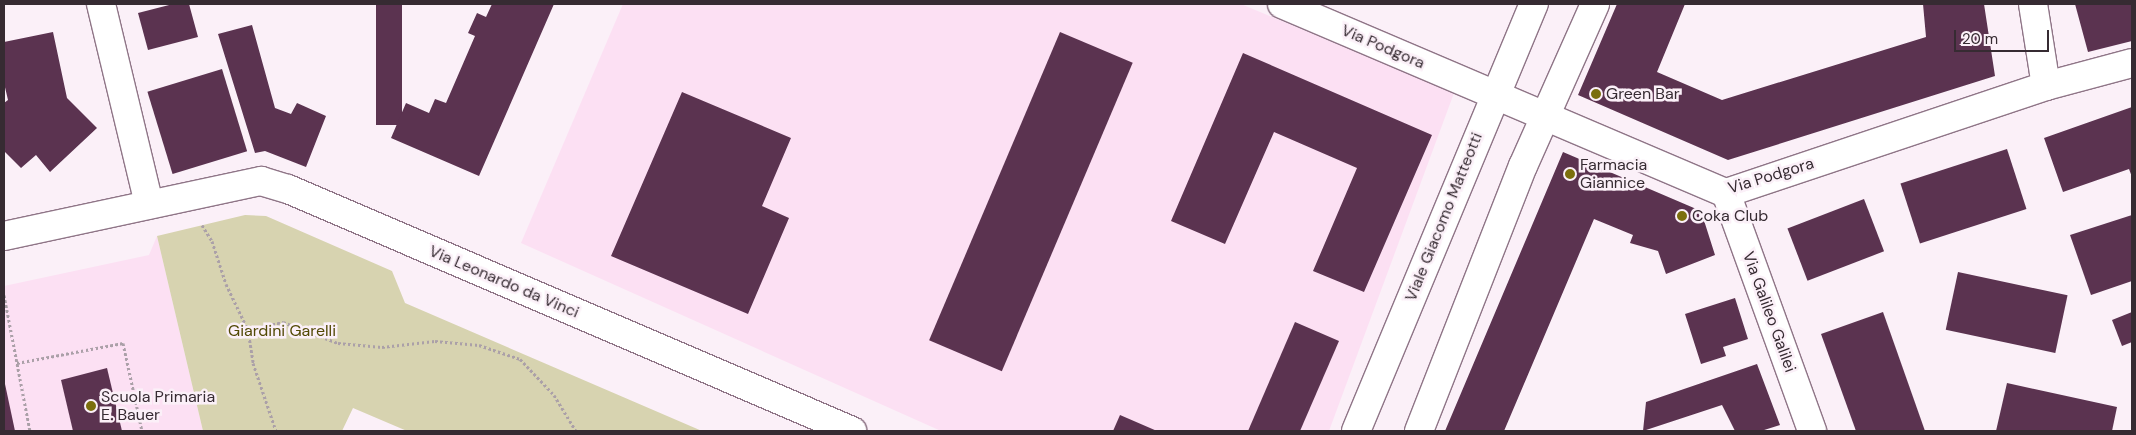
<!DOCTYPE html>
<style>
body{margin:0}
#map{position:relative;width:2136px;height:435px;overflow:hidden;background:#fbf0f8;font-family:"DM Sans",sans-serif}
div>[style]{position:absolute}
.built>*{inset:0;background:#fce0f3}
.green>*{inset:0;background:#d7d3b0}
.building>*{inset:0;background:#5b3350;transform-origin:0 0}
.path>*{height:3px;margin-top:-1.5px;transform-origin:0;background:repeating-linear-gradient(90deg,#aba0a8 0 2.5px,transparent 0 5px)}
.roads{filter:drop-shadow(1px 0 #8f7587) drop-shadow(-1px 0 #8f7587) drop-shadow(0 1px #8f7587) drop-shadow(0 -1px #8f7587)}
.street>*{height:28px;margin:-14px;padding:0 14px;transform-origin:14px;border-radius:14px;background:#fff}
.dots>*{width:14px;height:14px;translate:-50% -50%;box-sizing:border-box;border:2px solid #fbf0f8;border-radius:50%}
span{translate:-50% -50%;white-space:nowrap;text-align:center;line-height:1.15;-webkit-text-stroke:5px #fbf0f8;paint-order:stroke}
.street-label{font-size:16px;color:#362b32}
.poi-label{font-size:16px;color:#362b32}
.left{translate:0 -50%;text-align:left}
.park-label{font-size:16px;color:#524905}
.frame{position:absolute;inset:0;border:5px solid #362b32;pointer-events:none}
.scale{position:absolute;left:1954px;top:30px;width:95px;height:22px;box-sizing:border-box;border:2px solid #362b32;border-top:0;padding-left:6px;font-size:15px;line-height:18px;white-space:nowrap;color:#362b32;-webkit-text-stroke:4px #fbf0f8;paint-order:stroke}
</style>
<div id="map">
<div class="built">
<div style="clip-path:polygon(623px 4px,1241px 4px,1454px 93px,1329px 431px,941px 431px,521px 243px)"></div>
<div style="clip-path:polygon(157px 236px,203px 431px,4px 431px,4px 286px,149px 255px)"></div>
</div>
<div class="green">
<div style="clip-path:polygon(245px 215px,266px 216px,392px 271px,405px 303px,702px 431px,407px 431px,353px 408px,342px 431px,203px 431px,157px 236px)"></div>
</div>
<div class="building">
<div style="clip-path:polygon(173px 4px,189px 4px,198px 37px,148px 50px,138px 13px)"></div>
<div style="left:376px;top:4px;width:26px;height:121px"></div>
<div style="clip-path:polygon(492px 4px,554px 4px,479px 176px,391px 138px,406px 103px,429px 113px,435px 99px,446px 103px,475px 36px,468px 33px,477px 13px,486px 17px)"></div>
<div style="clip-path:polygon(1617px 4px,1685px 4px,1657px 72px,1722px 100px,1926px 37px,1923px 4px,1984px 4px,1995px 76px,1728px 160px,1578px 95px)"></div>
<div style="clip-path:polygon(2075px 4px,2132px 4px,2132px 41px,2088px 52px)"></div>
<div style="clip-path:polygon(252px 25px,275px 108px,291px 114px,297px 103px,326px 116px,306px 167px,265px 151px,255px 153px,218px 34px)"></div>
<div style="clip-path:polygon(53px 32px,67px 98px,97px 128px,50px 172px,36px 155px,21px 168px,4px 151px,4px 103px,8px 100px,4px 83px,4px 42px)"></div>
<div style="left:1060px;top:32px;width:79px;height:335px;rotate:23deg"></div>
<div style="clip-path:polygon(1243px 53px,1432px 135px,1364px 292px,1313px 271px,1357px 168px,1274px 132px,1225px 244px,1171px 221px)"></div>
<div style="left:222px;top:69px;width:86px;height:78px;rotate:73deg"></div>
<div style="clip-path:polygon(682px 92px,791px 138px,762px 206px,789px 218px,748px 314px,611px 256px)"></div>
<div style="clip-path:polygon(2132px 107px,2132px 177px,2129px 169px,2063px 192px,2044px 138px)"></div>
<div style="left:2007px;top:149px;width:63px;height:112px;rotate:72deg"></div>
<div style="clip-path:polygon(1563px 152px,1701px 211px,1715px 255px,1666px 274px,1658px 251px,1630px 243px,1633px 235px,1594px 219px,1504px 431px,1445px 431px)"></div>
<div style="left:1864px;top:199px;width:56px;height:82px;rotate:69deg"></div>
<div style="clip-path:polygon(2132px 215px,2132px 281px,2091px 295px,2070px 235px)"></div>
<div style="left:1958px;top:272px;width:112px;height:59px;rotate:12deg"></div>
<div style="clip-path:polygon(1735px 298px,1748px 339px,1723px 347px,1726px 356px,1701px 364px,1685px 314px)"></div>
<div style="clip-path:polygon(1883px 312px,1925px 431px,1856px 431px,1821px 334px)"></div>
<div style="clip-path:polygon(2132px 312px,2132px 342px,2122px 346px,2112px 320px)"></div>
<div style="clip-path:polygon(1295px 322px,1339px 341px,1300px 431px,1248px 431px)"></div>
<div style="clip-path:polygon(1757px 364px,1780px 425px,1761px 431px,1735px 431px,1722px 405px,1643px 431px,1646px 402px)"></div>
<div style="clip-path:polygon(107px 368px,122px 431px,73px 431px,61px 380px)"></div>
<div style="clip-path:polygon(2007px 383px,2117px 407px,2112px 431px,1996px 431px)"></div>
<div style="clip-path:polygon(4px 384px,5px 384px,15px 431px,4px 431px)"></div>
<div style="clip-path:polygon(1120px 415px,1157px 431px,1113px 431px)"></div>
</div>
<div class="path">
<div style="left:202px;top:225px;width:19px;rotate:58deg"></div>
<div style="left:212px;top:241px;width:45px;rotate:72deg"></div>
<div style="left:226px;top:284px;width:51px;rotate:64.4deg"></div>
<div style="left:248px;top:330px;width:36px;rotate:-13deg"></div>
<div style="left:283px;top:322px;width:59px;rotate:20.9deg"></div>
<div style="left:338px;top:343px;width:44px;rotate:5.2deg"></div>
<div style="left:382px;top:347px;width:53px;rotate:-6.5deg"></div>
<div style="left:435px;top:341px;width:44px;rotate:5.2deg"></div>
<div style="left:479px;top:345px;width:43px;rotate:18.9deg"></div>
<div style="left:520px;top:359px;width:50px;rotate:46.6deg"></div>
<div style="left:554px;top:395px;width:42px;rotate:58.6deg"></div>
<div style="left:4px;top:295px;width:138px;rotate:79.2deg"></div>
<div style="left:248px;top:330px;width:33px;rotate:81deg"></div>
<div style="left:253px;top:363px;width:72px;rotate:71.3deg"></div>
<div style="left:17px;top:363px;width:108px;rotate:-10.7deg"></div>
<div style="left:123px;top:343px;width:90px;rotate:77.8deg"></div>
</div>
<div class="roads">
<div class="street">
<div style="left:101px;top:4px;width:206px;rotate:76.5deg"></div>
<div style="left:1282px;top:4px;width:483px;rotate:23.1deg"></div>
<div style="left:1726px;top:193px;width:337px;rotate:-18.5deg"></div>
<div style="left:2046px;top:86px;width:89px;rotate:-15deg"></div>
<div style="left:2033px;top:4px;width:83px;rotate:81deg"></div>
<div style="left:1726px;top:193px;width:253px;rotate:70.1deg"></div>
<div style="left:4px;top:236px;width:263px;rotate:-12.1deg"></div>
<div style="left:261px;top:181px;width:28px;rotate:17deg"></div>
<div style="left:288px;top:189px;width:614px;rotate:23.22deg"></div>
<div style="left:1356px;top:431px;width:463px;rotate:-67.4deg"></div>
<div style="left:1419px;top:431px;width:285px;rotate:-68.6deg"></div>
<div style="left:1523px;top:166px;width:177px;rotate:-66deg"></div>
</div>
</div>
<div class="dots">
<div style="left:1596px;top:94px;background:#7b6f0d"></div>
<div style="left:1570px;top:174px;background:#7b6f0d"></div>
<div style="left:1682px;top:216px;background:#7b6f0d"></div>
<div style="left:91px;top:406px;background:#7b6f0d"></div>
</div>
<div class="street-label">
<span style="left:1383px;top:47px;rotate:23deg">Via Podgora</span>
<span style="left:1771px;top:176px;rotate:-17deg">Via Podgora</span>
<span style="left:1444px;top:217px;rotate:-68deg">Viale Giacomo Matteotti</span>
<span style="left:504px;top:282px;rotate:23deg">Via Leonardo da Vinci</span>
<span style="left:1769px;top:312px;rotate:70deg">Via Galileo Galilei</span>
</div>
<div class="poi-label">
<span class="left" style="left:1606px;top:94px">Green Bar</span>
<span class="left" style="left:1580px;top:174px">Farmacia<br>Giannice</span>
<span class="left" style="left:1692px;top:216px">Coka Club</span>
<span class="left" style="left:101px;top:406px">Scuola Primaria<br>E. Bauer</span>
</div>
<div class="park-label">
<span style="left:282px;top:331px">Giardini Garelli</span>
</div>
<div class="frame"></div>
<div class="scale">20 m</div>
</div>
